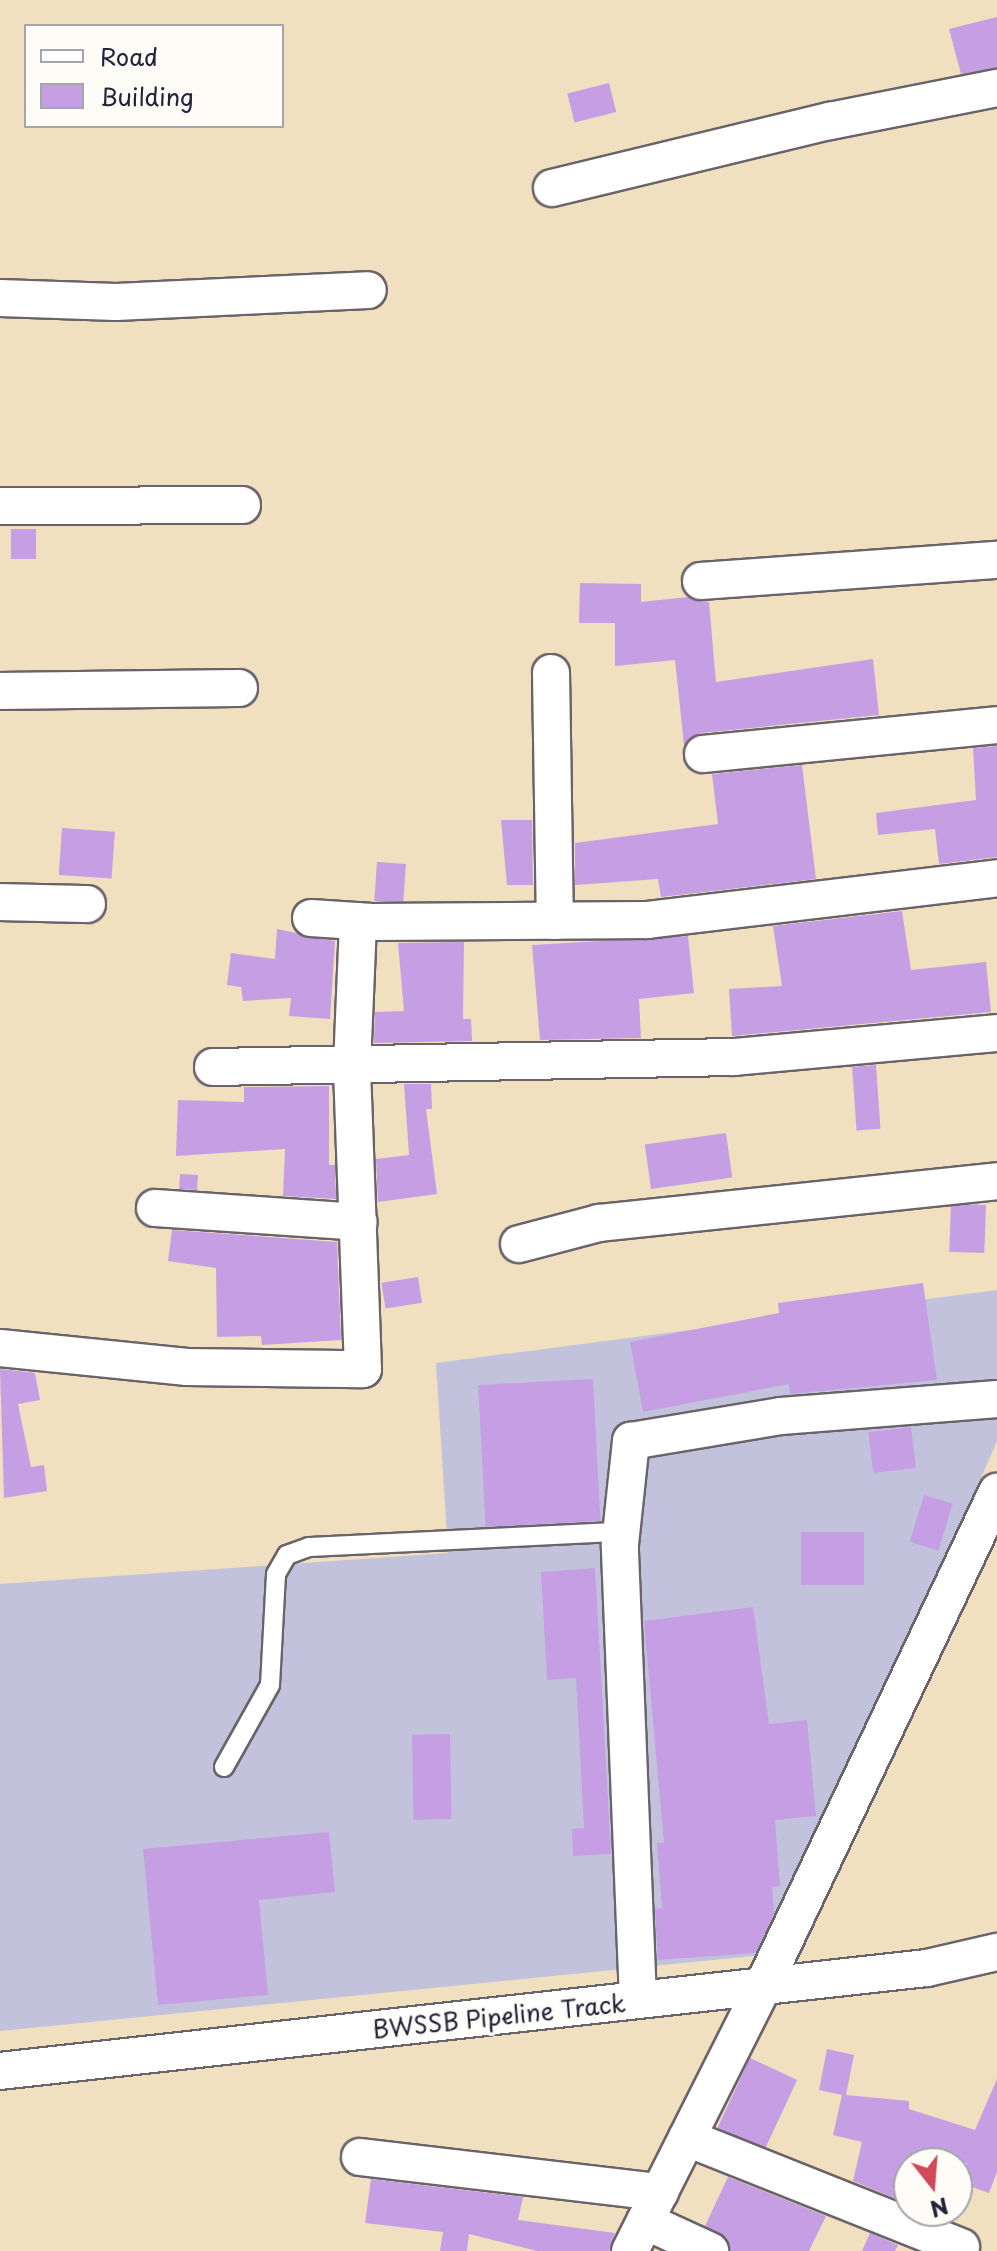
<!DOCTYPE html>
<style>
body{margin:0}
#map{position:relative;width:997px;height:2251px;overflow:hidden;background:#f0e0c0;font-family:"Playpen Sans",sans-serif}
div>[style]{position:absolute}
.industrial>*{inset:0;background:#c2c2dc}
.building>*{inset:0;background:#c69ee4;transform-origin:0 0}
.roads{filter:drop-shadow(2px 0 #6a646a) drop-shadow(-2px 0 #6a646a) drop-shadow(0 2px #6a646a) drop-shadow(0 -2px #6a646a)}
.lane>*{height:18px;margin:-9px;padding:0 9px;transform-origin:9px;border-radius:9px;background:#fff}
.street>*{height:36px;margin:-18px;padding:0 18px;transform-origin:18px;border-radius:18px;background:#fff}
span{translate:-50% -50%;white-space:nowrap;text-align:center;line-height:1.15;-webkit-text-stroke:7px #fdfcf7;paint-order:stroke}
.street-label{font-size:24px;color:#22223b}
.legend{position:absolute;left:24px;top:24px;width:260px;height:104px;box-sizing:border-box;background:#fdfcf7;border:2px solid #a5a5ac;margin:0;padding:10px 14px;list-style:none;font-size:24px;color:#22223b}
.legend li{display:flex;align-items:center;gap:16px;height:40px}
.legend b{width:40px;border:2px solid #a5a5ac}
.north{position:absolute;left:893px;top:2147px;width:80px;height:80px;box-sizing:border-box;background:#fdfcf7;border:2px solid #a5a5ac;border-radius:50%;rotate:163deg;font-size:22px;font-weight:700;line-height:32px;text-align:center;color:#22223b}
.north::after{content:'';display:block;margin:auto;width:28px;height:36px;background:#d1495b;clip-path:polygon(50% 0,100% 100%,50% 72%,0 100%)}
</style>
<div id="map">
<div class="industrial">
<div style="clip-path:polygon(997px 1290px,997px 1441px,775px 1954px,0 2031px,0 1584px,448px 1553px,436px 1363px)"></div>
</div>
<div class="building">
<div style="clip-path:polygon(997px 17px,997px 68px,961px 74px,949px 29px)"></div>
<div style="left:609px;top:83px;width:30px;height:43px;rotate:76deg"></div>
<div style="left:11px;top:529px;width:25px;height:30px"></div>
<div style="clip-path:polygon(580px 583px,641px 584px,641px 602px,688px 597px,709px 602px,716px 682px,873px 659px,879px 715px,701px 733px,684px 745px,675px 660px,615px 666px,615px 623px,579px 623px)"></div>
<div style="clip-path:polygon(997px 746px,997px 857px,939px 864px,935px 829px,878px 835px,876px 813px,976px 800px,973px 748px)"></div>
<div style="clip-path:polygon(802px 765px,816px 879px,661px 897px,658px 879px,575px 885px,575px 843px,718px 824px,712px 774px)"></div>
<div style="clip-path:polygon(501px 820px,532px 820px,533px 885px,507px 885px)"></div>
<div style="left:62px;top:828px;width:53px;height:47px;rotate:4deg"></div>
<div style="left:377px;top:862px;width:29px;height:39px;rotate:4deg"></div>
<div style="clip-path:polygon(902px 911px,911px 970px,986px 962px,991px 1012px,732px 1036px,729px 989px,782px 986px,773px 926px)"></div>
<div style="clip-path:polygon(277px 929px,335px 941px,330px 1019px,289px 1016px,291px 998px,243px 1001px,241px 987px,227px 985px,231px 953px,275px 959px)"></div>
<div style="clip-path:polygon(688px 936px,694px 993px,639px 999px,641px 1038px,540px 1040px,532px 945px)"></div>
<div style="clip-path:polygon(464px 942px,463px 1019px,471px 1019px,472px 1041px,374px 1043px,375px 1012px,404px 1011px,398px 943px)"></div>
<div style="left:876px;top:1065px;width:64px;height:24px;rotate:86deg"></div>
<div style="clip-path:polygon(404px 1084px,431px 1084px,432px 1109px,426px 1109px,437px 1194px,378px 1202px,376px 1159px,409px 1155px)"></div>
<div style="clip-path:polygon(329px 1086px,329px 1165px,335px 1165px,336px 1199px,283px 1196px,285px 1149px,176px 1156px,178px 1100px,244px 1102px,244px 1087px)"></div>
<div style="left:726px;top:1133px;width:45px;height:82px;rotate:82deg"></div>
<div style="left:180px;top:1174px;width:18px;height:15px;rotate:3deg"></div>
<div style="left:986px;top:1205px;width:48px;height:35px;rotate:92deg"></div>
<div style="clip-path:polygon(172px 1230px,337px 1242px,341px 1340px,262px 1345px,261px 1336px,217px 1337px,216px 1268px,168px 1261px)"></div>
<div style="left:418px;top:1277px;width:26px;height:37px;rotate:81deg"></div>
<div style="clip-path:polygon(923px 1283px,937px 1380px,790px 1394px,789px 1384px,643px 1412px,630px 1342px,779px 1313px,778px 1303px)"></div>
<div style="clip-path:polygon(0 1369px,35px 1373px,40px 1400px,18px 1404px,31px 1467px,44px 1465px,47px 1491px,4px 1498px)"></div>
<div style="left:593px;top:1379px;width:142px;height:115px;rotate:87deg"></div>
<div style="left:911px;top:1427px;width:41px;height:43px;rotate:83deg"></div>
<div style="left:924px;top:1495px;width:30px;height:49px;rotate:17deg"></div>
<div style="left:864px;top:1532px;width:53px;height:63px;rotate:90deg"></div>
<div style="clip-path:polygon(595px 1568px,611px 1854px,573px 1856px,572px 1829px,584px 1828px,576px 1678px,547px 1680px,541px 1572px)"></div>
<div style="clip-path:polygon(753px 1607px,769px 1724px,807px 1720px,816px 1816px,775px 1820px,780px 1886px,772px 1887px,774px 1914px,755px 1953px,658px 1960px,655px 1909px,662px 1908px,657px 1843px,664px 1843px,644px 1621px)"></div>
<div style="left:450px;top:1734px;width:85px;height:38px;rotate:89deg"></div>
<div style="clip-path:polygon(329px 1832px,335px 1892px,259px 1900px,268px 1995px,158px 2005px,143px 1849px)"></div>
<div style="clip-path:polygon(827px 2049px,854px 2055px,846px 2095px,909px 2101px,909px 2109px,975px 2130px,997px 2079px,997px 2172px,989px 2193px,960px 2183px,967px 2163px,909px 2163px,909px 2204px,853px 2181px,862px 2142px,833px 2135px,842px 2095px,819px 2090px)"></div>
<div style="left:750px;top:2058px;width:52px;height:77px;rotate:25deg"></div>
<div style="clip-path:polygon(728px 2177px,826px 2216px,809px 2251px,731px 2251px,727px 2238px,705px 2226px)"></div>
<div style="clip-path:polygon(371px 2179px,523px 2197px,518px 2220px,615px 2233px,609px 2251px,537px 2251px,469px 2234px,467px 2251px,440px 2251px,443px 2232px,365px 2223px)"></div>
<div style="clip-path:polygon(870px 2233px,898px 2245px,895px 2251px,862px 2251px)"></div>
</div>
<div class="roads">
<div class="lane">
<div style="left:224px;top:1767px;width:94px;rotate:-60.7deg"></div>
<div style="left:270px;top:1685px;width:111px;rotate:-86.9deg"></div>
<div style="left:276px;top:1574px;width:22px;rotate:-60deg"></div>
<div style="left:287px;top:1555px;width:23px;rotate:-20deg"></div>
<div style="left:309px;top:1547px;width:312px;rotate:-2.8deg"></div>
</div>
<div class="street">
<div style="left:552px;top:188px;width:286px;rotate:-13.6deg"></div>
<div style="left:830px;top:121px;width:170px;rotate:-11.2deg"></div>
<div style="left:0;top:298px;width:116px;rotate:2deg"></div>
<div style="left:116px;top:302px;width:252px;rotate:-2.7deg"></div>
<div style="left:0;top:506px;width:242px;rotate:-0.2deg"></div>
<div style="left:701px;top:581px;width:297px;rotate:-4.1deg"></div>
<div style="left:551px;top:673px;width:248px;rotate:89.1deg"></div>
<div style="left:0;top:691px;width:239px;rotate:-0.7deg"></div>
<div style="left:703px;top:754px;width:295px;rotate:-5.6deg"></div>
<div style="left:0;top:902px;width:87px;rotate:1.3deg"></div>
<div style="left:311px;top:918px;width:61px;rotate:3.8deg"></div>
<div style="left:372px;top:922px;width:275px;rotate:-0.4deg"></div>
<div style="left:647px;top:920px;width:353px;rotate:-6.8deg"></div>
<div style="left:213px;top:1067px;width:521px;rotate:-1.1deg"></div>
<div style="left:734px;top:1057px;width:264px;rotate:-5.2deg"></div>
<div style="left:155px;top:1208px;width:204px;rotate:3.9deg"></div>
<div style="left:519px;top:1244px;width:83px;rotate:-14.7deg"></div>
<div style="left:599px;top:1223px;width:400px;rotate:-6deg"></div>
<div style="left:0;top:1348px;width:188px;rotate:5.8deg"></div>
<div style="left:187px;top:1367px;width:176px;rotate:0.7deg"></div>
<div style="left:363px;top:1369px;width:303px;rotate:-92.1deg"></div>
<div style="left:352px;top:1066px;width:145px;rotate:-87.6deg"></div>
<div style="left:638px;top:2000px;width:456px;rotate:-92.3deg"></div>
<div style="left:620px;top:1544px;width:104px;rotate:-83.9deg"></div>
<div style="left:631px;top:1441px;width:152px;rotate:-9.5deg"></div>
<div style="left:781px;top:1416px;width:217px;rotate:-4.5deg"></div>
<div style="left:0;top:2071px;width:933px;rotate:-6.34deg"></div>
<div style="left:927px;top:1968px;width:72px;rotate:-12.9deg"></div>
<div style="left:687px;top:2138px;width:295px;rotate:21.7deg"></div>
<div style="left:360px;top:2157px;width:302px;rotate:6.7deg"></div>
<div style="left:645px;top:2221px;width:72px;rotate:24.8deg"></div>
<div style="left:630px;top:2251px;width:297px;rotate:-63.3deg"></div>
<div style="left:763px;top:1986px;width:547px;rotate:-64.65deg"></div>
</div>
</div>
<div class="street-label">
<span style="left:499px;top:2016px;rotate:-6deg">BWSSB Pipeline Track</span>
</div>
<ul class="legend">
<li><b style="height:10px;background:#fff"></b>Road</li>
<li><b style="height:22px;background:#c69ee4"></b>Building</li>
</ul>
<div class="north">N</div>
</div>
